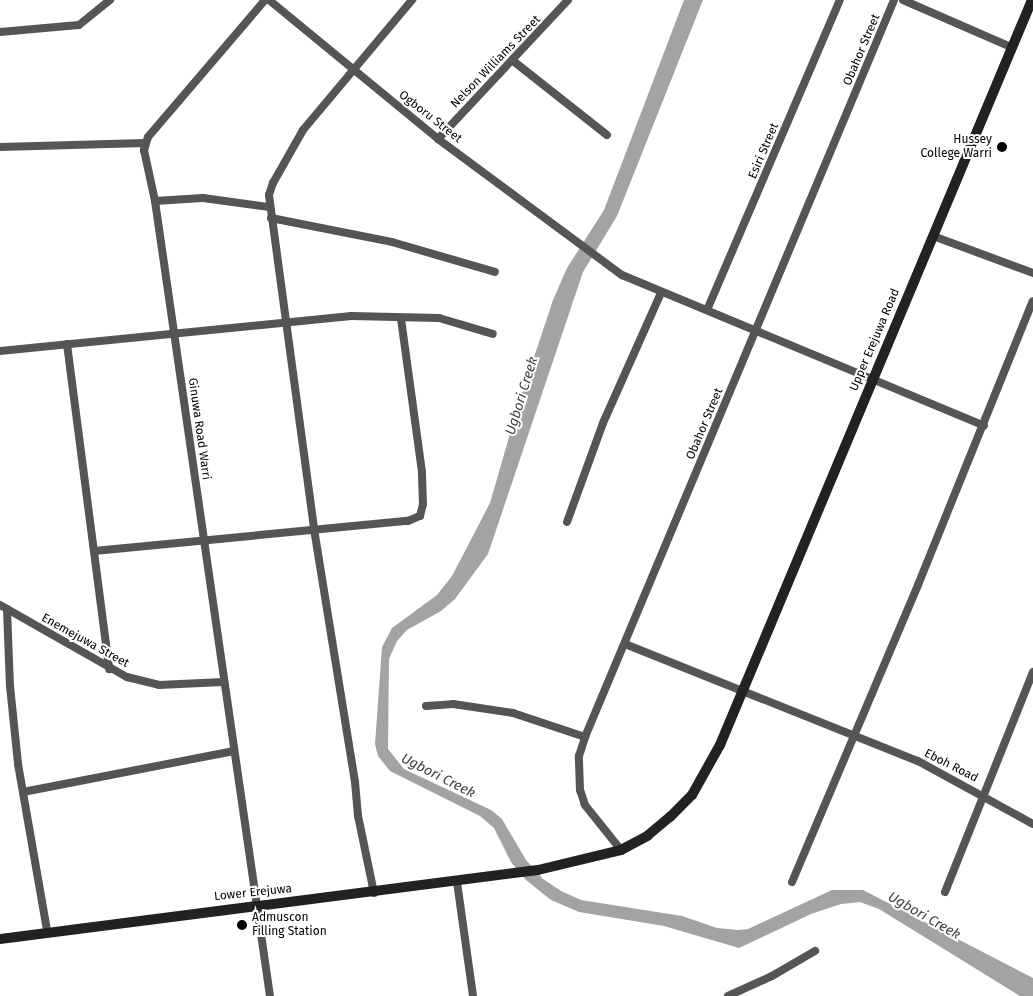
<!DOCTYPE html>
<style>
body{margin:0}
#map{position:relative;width:1033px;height:996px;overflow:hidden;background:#fff;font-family:"Fira Sans",sans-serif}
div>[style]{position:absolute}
.water>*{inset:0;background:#a3a3a3}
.street>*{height:8px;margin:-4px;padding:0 4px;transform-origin:4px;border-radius:4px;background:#555}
.secondary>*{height:10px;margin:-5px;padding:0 5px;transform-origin:5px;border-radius:5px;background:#222}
.dots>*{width:14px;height:14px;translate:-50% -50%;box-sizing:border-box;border:2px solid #fff;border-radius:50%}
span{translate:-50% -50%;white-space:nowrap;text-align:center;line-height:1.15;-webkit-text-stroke:4px #fff;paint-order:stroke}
.street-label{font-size:12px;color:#000}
.poi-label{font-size:12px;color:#000}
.right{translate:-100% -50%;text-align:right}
.left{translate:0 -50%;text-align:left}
.water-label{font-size:14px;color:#444;font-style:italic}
</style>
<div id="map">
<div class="water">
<div style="clip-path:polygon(684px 0,703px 0,617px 216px,583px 272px,488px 554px,455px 599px,441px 611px,407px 630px,397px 641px,389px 659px,388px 749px,404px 769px,491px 810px,502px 819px,526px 860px,543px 879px,561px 891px,581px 900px,682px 916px,717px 928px,738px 930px,748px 929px,832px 890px,863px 890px,1033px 978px,1033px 996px,1020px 996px,879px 909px,860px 902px,841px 904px,811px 914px,739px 948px,664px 926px,579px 912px,551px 900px,526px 880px,511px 862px,494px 828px,480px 816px,390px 771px,378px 756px,375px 744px,382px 647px,392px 628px,437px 595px,452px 576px,490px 503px,520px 399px,553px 300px,567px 268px,604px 210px)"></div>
</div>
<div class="street">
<div style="left:265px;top:0;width:180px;rotate:130.5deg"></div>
<div style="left:148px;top:137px;width:14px;rotate:107deg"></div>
<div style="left:144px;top:150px;width:52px;rotate:77.8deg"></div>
<div style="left:155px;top:201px;width:803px;rotate:81.77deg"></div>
<div style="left:269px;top:0;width:219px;rotate:39.4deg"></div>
<div style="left:438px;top:139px;width:229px;rotate:36.5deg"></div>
<div style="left:622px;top:275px;width:392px;rotate:22.6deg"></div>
<div style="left:903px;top:0;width:118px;rotate:23.5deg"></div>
<div style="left:0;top:32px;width:79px;rotate:-5.1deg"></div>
<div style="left:79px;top:25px;width:40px;rotate:-39deg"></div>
<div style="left:512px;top:60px;width:121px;rotate:38.3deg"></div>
<div style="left:438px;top:139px;width:190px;rotate:-46.9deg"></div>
<div style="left:0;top:147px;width:145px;rotate:-1.6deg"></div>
<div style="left:155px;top:201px;width:48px;rotate:-3.6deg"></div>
<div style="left:203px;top:198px;width:67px;rotate:7.8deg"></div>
<div style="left:271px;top:218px;width:123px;rotate:11.2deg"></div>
<div style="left:392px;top:242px;width:107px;rotate:16.2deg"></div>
<div style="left:933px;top:236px;width:107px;rotate:20.3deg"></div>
<div style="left:707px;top:310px;width:337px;rotate:-66.8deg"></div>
<div style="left:67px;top:344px;width:328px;rotate:82.6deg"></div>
<div style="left:0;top:351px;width:353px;rotate:-5.7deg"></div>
<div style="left:351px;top:316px;width:88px;rotate:1.3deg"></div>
<div style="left:439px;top:318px;width:56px;rotate:16.5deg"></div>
<div style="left:567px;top:522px;width:105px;rotate:-70deg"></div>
<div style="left:603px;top:423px;width:142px;rotate:-66deg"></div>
<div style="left:94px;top:551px;width:315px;rotate:-5.5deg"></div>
<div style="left:408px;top:521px;width:13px;rotate:-23deg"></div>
<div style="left:420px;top:516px;width:12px;rotate:-76deg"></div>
<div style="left:423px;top:504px;width:32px;rotate:-92deg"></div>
<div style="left:422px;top:472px;width:155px;rotate:-97.8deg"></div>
<div style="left:0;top:605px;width:146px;rotate:29.6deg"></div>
<div style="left:127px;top:677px;width:33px;rotate:14deg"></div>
<div style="left:159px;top:685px;width:64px;rotate:-2.7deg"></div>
<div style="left:7px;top:609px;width:77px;rotate:87.8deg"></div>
<div style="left:10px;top:686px;width:78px;rotate:84.1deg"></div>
<div style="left:18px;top:764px;width:169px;rotate:80.1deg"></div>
<div style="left:625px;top:644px;width:315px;rotate:21.8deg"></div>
<div style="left:918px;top:761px;width:131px;rotate:28.7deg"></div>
<div style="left:426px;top:706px;width:27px;rotate:-4deg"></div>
<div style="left:453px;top:704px;width:61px;rotate:8.5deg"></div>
<div style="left:513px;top:713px;width:76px;rotate:18.4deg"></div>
<div style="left:23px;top:792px;width:215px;rotate:-11deg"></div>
<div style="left:621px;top:850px;width:58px;rotate:-128.7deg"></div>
<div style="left:585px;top:805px;width:16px;rotate:-108deg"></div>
<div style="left:580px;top:790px;width:34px;rotate:-92deg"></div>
<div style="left:579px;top:756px;width:20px;rotate:-72deg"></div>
<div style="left:585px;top:737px;width:799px;rotate:-67.25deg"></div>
<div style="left:457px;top:882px;width:115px;rotate:82deg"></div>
<div style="left:792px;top:882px;width:323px;rotate:-67deg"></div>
<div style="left:918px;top:585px;width:306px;rotate:-68deg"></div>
<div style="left:945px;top:892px;width:237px;rotate:-68.2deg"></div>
<div style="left:374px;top:893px;width:79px;rotate:-101.7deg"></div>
<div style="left:358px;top:816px;width:34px;rotate:-95deg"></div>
<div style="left:355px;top:782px;width:257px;rotate:-99.2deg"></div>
<div style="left:314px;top:528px;width:336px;rotate:-97.7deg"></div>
<div style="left:269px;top:195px;width:13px;rotate:-72deg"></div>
<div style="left:273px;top:183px;width:61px;rotate:-60.5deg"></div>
<div style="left:303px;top:130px;width:170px;rotate:-50deg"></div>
<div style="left:728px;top:996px;width:48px;rotate:-24.4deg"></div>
<div style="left:772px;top:976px;width:50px;rotate:-30.2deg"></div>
</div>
<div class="secondary">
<div style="left:0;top:939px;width:542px;rotate:-7.31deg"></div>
<div style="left:538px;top:870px;width:85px;rotate:-13.5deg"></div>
<div style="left:621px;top:850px;width:30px;rotate:-28deg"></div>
<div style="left:647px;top:836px;width:30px;rotate:-40deg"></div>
<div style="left:670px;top:817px;width:31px;rotate:-45deg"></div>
<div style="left:692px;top:795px;width:57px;rotate:-60.8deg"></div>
<div style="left:720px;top:745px;width:808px;rotate:-67.28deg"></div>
</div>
<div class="dots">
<div style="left:1002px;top:147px;background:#000"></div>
<div style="left:242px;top:925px;background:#000"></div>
</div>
<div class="street-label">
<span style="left:862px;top:50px;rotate:-67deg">Obahor Street</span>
<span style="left:496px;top:62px;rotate:-46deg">Nelson Williams Street</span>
<span style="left:430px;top:117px;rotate:38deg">Ogboru Street</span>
<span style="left:764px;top:151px;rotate:-67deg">Esiri Street</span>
<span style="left:875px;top:340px;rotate:-67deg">Upper Erejuwa Road</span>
<span style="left:705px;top:424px;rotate:-67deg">Obahor Street</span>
<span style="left:199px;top:429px;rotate:82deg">Ginuwa Road Warri</span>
<span style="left:85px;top:641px;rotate:29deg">Enemejuwa Street</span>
<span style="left:951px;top:766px;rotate:27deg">Eboh Road</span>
<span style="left:253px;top:893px;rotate:-6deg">Lower Erejuwa</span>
</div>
<div class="poi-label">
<span class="right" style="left:992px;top:147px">Hussey<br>College Warri</span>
<span class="left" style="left:252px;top:925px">Admuscon<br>Filling Station</span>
</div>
<div class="water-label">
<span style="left:522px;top:396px;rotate:-73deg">Ugbori Creek</span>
<span style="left:438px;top:776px;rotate:27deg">Ugbori Creek</span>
<span style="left:924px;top:916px;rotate:30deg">Ugbori Creek</span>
</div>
</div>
